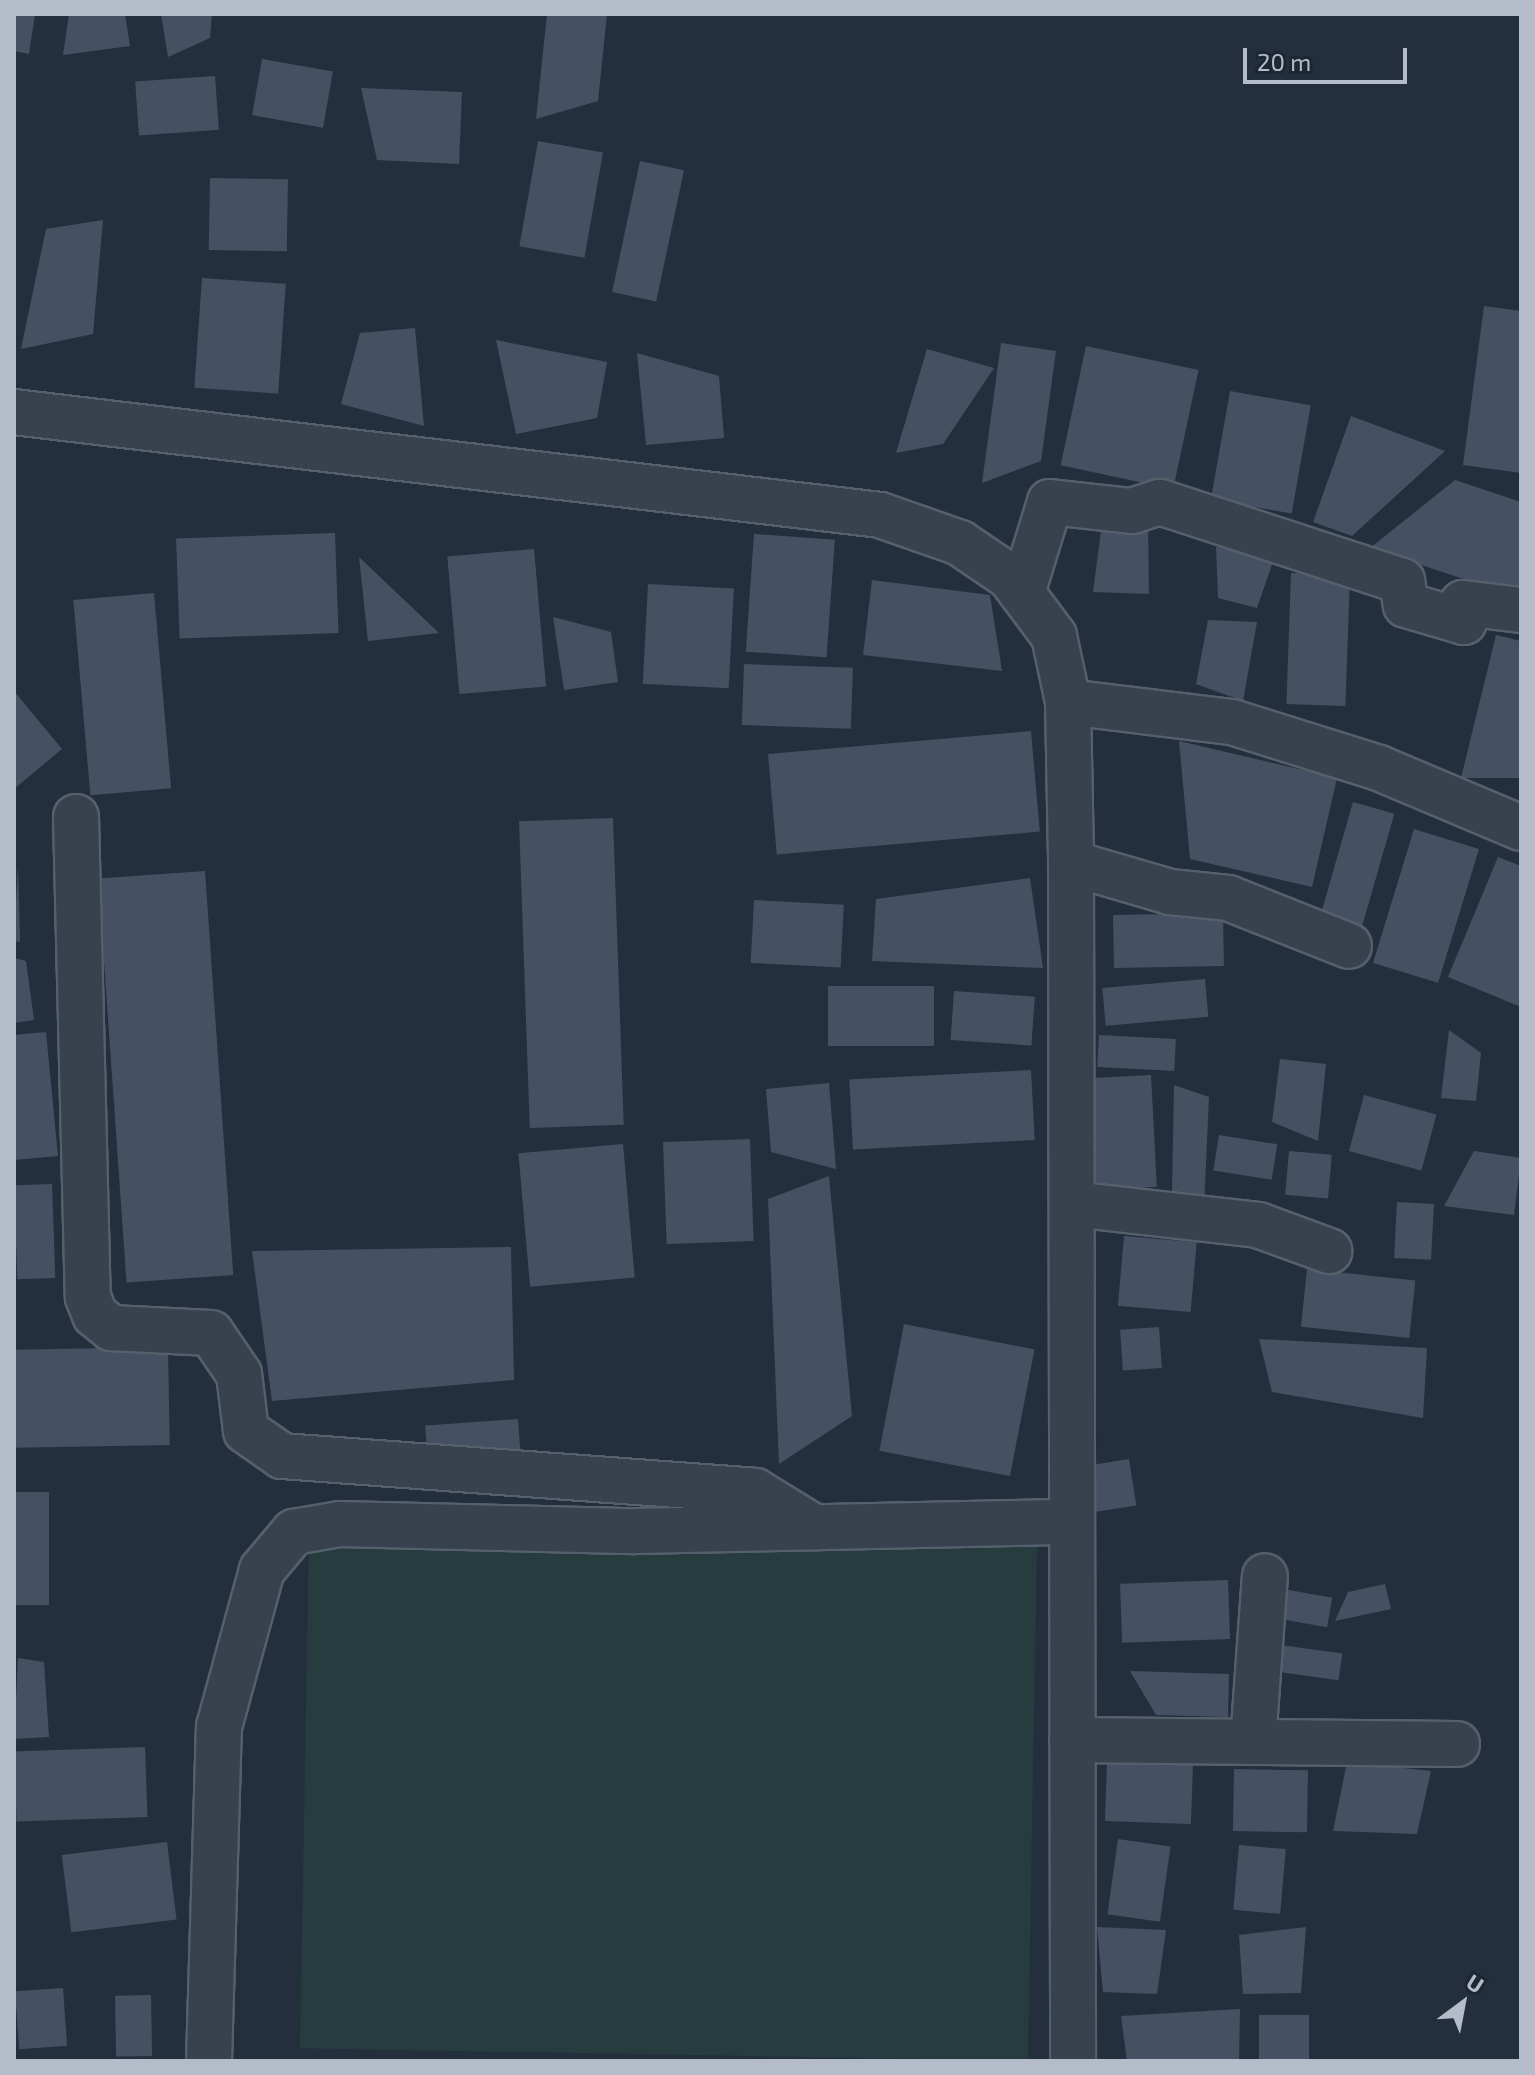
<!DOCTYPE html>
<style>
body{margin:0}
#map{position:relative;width:1535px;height:2075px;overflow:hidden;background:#242f3e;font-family:"Exo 2",sans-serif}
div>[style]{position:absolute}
.green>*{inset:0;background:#263c3f;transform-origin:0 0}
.building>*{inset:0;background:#455162;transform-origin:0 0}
.roads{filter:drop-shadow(2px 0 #565f6c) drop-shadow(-2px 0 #565f6c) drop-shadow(0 2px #565f6c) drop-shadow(0 -2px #565f6c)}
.street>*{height:44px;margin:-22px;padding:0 22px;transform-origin:22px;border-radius:22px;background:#38414e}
span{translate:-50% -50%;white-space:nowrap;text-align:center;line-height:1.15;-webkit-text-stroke:6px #1d2633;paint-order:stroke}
.frame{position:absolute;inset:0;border:16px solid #b4bcc9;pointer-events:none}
.north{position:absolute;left:1423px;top:1963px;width:80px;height:80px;-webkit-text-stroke:6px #1d2633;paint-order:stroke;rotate:32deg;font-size:22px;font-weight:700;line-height:32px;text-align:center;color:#b4bcc9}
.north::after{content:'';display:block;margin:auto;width:28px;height:36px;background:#b4bcc9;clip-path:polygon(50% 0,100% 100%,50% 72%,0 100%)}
.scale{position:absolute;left:1243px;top:48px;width:164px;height:36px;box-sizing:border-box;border:4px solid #b4bcc9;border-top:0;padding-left:10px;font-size:24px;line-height:28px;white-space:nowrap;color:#b4bcc9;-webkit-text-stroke:6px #1d2633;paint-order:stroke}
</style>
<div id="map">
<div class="green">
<div style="left:1037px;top:1541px;width:520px;height:728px;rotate:91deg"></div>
</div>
<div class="building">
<div style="clip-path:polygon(14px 14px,35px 14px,29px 54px,14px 51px)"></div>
<div style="clip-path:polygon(69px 14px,125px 14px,130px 46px,63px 55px)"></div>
<div style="clip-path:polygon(161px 14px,212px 14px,210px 38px,168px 57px)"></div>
<div style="clip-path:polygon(547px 14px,607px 14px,598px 101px,536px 119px)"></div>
<div style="left:262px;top:59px;width:72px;height:57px;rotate:10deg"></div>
<div style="left:215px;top:76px;width:54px;height:80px;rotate:86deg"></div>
<div style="clip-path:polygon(361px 88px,462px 92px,459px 164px,377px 160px)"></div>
<div style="left:538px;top:141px;width:66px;height:107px;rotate:10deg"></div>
<div style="left:640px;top:161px;width:45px;height:134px;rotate:12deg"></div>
<div style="left:210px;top:178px;width:78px;height:72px;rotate:1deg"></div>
<div style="clip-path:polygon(103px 220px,93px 334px,21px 349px,46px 229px)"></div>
<div style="left:202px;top:278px;width:84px;height:110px;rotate:4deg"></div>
<div style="clip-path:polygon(1484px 306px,1521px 311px,1521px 473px,1463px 465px)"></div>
<div style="clip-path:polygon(415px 328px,424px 426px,341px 404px,360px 333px)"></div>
<div style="clip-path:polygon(496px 340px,607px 362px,597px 418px,516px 434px)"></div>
<div style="clip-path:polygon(1001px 343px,1056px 351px,1041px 461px,982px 483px)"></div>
<div style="left:1086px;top:346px;width:115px;height:122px;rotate:12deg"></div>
<div style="clip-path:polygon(927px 349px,994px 368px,943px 444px,896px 453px)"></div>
<div style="clip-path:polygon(637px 353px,719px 376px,724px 438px,646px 445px)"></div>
<div style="left:1230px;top:391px;width:82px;height:110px;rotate:10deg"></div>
<div style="clip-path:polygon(1351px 416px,1445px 451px,1352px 536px,1313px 522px)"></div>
<div style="clip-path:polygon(1455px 480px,1521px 502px,1521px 598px,1370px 548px)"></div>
<div style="clip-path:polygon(1148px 521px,1149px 594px,1093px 592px,1102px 523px)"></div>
<div style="left:335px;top:533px;width:100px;height:159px;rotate:88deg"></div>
<div style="left:754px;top:534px;width:81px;height:118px;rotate:4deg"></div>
<div style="clip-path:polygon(1216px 547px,1276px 553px,1257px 608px,1218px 598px)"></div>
<div style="left:534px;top:549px;width:138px;height:87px;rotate:85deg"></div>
<div style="clip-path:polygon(359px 557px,439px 633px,368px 641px)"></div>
<div style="left:1291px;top:573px;width:59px;height:131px;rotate:2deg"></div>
<div style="clip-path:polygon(872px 580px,990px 595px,1002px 671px,863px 655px)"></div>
<div style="left:648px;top:584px;width:86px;height:100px;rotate:3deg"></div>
<div style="left:154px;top:593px;width:196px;height:81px;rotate:85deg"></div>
<div style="clip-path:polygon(553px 617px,611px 632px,618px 682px,564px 690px)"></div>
<div style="clip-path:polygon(1208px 620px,1257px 622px,1243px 701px,1196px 684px)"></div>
<div style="clip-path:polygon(1496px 635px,1521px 641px,1521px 778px,1461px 778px)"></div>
<div style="left:744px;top:664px;width:109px;height:61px;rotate:2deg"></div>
<div style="clip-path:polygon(14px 691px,62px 749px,14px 789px)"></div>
<div style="left:1031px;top:731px;width:101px;height:264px;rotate:85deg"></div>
<div style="clip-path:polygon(1179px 741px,1337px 778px,1312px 887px,1190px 859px)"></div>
<div style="left:1353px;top:802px;width:43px;height:119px;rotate:16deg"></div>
<div style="left:613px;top:818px;width:307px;height:94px;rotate:88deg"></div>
<div style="left:1414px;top:829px;width:68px;height:140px;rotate:17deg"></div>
<div style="clip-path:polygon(1498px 857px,1521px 866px,1521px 1007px,1448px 977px)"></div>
<div style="clip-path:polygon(18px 864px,20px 942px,14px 941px)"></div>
<div style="left:205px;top:871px;width:405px;height:107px;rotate:86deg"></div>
<div style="clip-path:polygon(1030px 878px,1043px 968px,872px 961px,876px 899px)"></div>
<div style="left:754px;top:900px;width:90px;height:63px;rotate:3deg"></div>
<div style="left:1223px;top:913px;width:53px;height:110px;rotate:89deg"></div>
<div style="clip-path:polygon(14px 958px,26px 961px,34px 1020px,14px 1023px)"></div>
<div style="left:1205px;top:979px;width:38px;height:103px;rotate:85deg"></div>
<div style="left:934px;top:986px;width:60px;height:106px;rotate:90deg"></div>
<div style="left:954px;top:991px;width:81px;height:49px;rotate:4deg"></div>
<div style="clip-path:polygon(1449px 1030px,1481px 1053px,1476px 1101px,1441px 1098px)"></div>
<div style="clip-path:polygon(46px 1032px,58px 1156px,14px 1160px,14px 1035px)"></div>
<div style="left:1099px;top:1035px;width:77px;height:32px;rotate:3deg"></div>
<div style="clip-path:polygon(1280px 1059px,1326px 1064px,1318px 1141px,1272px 1122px)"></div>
<div style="left:1031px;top:1070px;width:70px;height:182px;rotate:87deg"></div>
<div style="left:1151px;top:1075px;width:112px;height:63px;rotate:87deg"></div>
<div style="clip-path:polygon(829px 1083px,836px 1169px,771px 1152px,766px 1089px)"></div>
<div style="clip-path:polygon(1174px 1085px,1209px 1097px,1204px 1208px,1172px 1193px)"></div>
<div style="left:1364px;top:1095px;width:75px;height:58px;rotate:15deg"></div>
<div style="left:1219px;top:1135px;width:59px;height:36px;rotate:9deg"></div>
<div style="left:750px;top:1139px;width:102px;height:87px;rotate:88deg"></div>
<div style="left:623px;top:1144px;width:134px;height:105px;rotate:85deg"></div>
<div style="left:1289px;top:1151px;width:43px;height:44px;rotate:5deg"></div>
<div style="clip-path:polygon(1474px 1151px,1521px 1158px,1514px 1215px,1444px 1206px)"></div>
<div style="clip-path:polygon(829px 1176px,852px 1416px,779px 1464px,768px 1199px)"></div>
<div style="left:52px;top:1184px;width:94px;height:38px;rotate:88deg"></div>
<div style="left:1397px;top:1202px;width:37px;height:56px;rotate:3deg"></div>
<div style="left:1124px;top:1236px;width:73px;height:70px;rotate:5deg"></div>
<div style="clip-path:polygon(511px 1247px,514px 1380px,272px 1401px,252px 1251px)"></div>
<div style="left:1307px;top:1269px;width:109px;height:58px;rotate:6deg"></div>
<div style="left:904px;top:1324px;width:133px;height:129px;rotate:11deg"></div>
<div style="left:1159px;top:1327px;width:41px;height:39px;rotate:86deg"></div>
<div style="clip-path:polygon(1259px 1339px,1427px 1348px,1423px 1418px,1272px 1392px)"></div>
<div style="left:168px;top:1347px;width:98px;height:154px;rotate:89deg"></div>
<div style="left:518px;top:1419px;width:40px;height:93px;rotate:86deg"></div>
<div style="left:1129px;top:1459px;width:47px;height:41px;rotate:81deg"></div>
<div style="left:14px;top:1492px;width:35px;height:113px"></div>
<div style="left:1228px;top:1580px;width:59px;height:108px;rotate:88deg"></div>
<div style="clip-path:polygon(1385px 1584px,1391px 1609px,1335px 1621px,1348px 1592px)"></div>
<div style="left:1283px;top:1589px;width:50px;height:30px;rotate:10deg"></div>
<div style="left:1274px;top:1644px;width:69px;height:27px;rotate:8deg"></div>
<div style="clip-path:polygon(18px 1658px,44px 1662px,49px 1737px,14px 1739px)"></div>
<div style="clip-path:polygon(1130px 1671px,1229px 1674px,1228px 1717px,1156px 1715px)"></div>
<div style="left:145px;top:1747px;width:70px;height:131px;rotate:88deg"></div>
<div style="left:1107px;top:1762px;width:86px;height:59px;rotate:2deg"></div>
<div style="clip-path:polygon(1347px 1762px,1431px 1771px,1417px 1834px,1333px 1831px)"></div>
<div style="left:1234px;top:1769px;width:74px;height:62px;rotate:1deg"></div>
<div style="left:1118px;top:1839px;width:53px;height:76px;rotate:8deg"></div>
<div style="left:167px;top:1842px;width:78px;height:106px;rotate:83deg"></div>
<div style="left:1239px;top:1845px;width:47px;height:65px;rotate:5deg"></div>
<div style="clip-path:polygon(1097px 1927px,1166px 1930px,1157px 1994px,1103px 1992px)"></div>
<div style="clip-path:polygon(1306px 1927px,1301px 1993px,1243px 1994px,1239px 1935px)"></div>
<div style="left:63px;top:1988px;width:58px;height:48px;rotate:86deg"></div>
<div style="left:151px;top:1995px;width:61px;height:36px;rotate:89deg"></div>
<div style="clip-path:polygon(1240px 2009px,1239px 2061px,1127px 2061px,1121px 2016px)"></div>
<div style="left:1259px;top:2015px;width:50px;height:46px"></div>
</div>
<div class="roads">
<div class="street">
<div style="left:14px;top:412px;width:872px;rotate:6.78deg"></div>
<div style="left:880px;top:515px;width:85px;rotate:19.3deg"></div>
<div style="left:960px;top:543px;width:60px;rotate:34.2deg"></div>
<div style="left:1010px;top:577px;width:74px;rotate:53.3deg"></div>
<div style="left:1054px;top:636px;width:67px;rotate:78deg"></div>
<div style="left:1068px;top:702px;width:161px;rotate:88.9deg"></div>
<div style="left:1071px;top:863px;width:1198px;rotate:89.9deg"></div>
<div style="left:1022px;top:593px;width:95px;rotate:-72.9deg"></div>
<div style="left:1050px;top:502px;width:82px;rotate:6.3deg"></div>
<div style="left:1132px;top:511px;width:29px;rotate:-18deg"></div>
<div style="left:1160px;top:502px;width:255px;rotate:18.1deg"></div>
<div style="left:1402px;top:581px;width:24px;rotate:81deg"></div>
<div style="left:1406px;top:605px;width:60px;rotate:16.3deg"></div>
<div style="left:1464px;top:622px;width:19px;rotate:-93deg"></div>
<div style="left:1463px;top:603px;width:58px;rotate:6.9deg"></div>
<div style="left:1068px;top:702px;width:165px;rotate:7deg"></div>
<div style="left:1232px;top:722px;width:154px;rotate:17.4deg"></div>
<div style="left:1379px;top:768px;width:154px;rotate:22.9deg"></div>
<div style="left:76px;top:817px;width:480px;rotate:88.6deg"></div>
<div style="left:88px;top:1297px;width:19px;rotate:69deg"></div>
<div style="left:95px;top:1315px;width:21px;rotate:39deg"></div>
<div style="left:111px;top:1328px;width:100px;rotate:2.9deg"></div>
<div style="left:211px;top:1333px;width:50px;rotate:55.7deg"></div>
<div style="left:239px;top:1374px;width:57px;rotate:83deg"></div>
<div style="left:246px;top:1431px;width:44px;rotate:34.8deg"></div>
<div style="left:282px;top:1456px;width:474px;rotate:4.2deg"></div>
<div style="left:755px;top:1491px;width:69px;rotate:31.4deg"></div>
<div style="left:1071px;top:863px;width:103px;rotate:16.3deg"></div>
<div style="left:1170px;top:892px;width:58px;rotate:5.9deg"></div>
<div style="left:1228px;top:898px;width:130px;rotate:21.6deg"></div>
<div style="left:1072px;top:1204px;width:187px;rotate:6.4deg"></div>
<div style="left:1258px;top:1225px;width:76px;rotate:20.1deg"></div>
<div style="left:1072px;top:1740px;width:385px;rotate:0.6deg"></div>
<div style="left:1253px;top:1742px;width:166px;rotate:-85.9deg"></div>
<div style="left:209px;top:2061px;width:334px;rotate:-88.3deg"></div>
<div style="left:219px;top:1727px;width:163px;rotate:-74.7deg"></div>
<div style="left:262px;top:1570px;width:50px;rotate:-49.9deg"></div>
<div style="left:294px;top:1532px;width:47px;rotate:-9.9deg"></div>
<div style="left:340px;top:1524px;width:295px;rotate:1.4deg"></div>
<div style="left:635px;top:1531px;width:436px;rotate:-1.2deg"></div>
</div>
</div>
<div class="frame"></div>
<div class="north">U</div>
<div class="scale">20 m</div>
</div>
